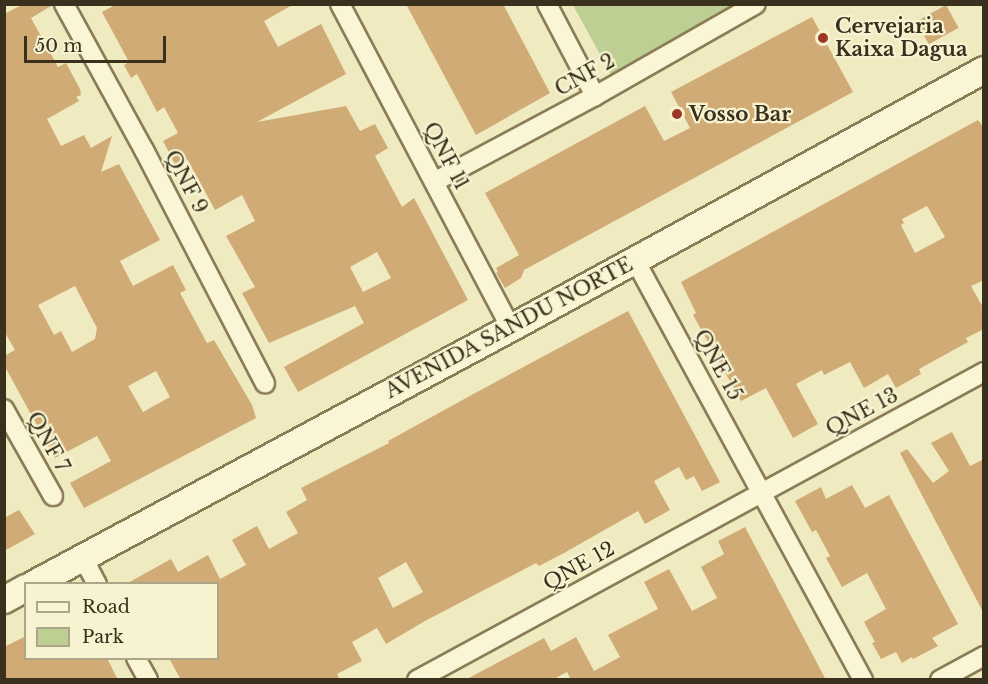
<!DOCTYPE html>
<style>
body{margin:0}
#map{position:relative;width:988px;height:684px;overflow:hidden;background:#f0eac1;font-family:"Libre Baskerville",serif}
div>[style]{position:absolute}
.green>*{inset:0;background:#becf94}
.building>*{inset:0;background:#d0ab75;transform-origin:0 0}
.roads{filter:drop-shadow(2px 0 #8b7c58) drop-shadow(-2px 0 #8b7c58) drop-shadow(0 2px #8b7c58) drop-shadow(0 -2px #8b7c58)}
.minor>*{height:18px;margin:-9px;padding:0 9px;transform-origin:9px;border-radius:9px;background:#faf6d5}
.secondary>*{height:26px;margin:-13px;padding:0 13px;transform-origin:13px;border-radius:13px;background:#faf6d5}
.dots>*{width:16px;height:16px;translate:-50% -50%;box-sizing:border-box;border:3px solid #f7f3d1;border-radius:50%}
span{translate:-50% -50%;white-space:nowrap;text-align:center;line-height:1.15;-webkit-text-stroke:4.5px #f7f3d1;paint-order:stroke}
.poi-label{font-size:20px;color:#39301d;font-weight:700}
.left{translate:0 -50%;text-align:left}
.street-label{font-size:20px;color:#39301d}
.frame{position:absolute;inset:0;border:6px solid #39301d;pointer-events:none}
.legend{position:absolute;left:24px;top:582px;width:195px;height:78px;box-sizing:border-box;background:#f7f3d1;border:2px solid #aba589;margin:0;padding:8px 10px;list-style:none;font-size:18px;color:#39301d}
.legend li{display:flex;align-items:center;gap:12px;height:30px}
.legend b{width:30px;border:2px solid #aba589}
.scale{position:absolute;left:24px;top:36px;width:142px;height:27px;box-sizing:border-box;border:3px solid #39301d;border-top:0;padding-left:8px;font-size:18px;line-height:21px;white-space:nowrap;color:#39301d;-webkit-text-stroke:4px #f7f3d1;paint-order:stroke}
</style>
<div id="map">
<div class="green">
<div style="clip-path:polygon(573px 5px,754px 5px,615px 82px)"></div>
</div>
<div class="building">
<div style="clip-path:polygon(evenodd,117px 4px,294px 4px,264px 21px,278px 47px,321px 24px,346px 74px,257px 122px,346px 106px,360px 131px,375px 124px,388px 148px,375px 156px,402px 207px,414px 198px,468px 300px,298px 392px,284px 367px,364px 323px,355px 306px,269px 343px,242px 293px,255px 287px,226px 236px,255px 221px,242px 195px,215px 210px,187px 159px,176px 166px,163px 141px,178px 133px,164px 107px,157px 112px,137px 74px,131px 78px,124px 65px,129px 62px,102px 12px,117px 4px,377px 252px,391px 278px,363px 292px,350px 267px,377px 252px)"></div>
<div style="clip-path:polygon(406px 4px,503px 4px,550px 93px,476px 135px)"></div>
<div style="clip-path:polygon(evenodd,22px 5px,53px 5px,31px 18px,58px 67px,66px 63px,80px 89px,81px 95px,76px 97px,79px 101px,47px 119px,61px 146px,84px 135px,91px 148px,112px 136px,101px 172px,119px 164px,160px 240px,120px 261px,133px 286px,173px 265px,186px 290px,180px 293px,207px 343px,214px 340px,252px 405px,256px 418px,84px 508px,70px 483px,111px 461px,97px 436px,55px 458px,4px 365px,4px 356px,15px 350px,4px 331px,4px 14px,22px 5px,75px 286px,97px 328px,95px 339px,72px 352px,61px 331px,54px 335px,38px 305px,75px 286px,22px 5px,156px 371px,170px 397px,143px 412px,128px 386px,156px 371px)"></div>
<div style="left:946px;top:5px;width:26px;height:34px;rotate:61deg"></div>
<div style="clip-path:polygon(812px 17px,853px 92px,524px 270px,521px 278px,505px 288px,496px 273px,498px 272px,496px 268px,519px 255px,485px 193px,645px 106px,664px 141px,690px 128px,671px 92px)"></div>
<div style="clip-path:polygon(evenodd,978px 120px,984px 128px,984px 280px,971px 286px,984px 309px,984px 329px,966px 338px,968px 342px,919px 369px,921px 374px,896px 388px,888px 374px,864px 388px,850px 362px,824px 375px,822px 370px,796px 384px,818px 424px,793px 438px,766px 388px,741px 401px,693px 315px,696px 313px,681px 282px,978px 120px,927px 206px,945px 237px,915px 253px,901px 225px,904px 223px,902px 219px,927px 206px)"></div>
<div style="clip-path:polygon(evenodd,628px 311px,720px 482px,702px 491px,694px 476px,686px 480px,679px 467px,654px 481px,670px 510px,645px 524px,638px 511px,564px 553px,539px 566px,536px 563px,425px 621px,386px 644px,377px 628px,352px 642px,362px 661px,337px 674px,340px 680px,181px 680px,169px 658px,218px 658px,218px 584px,126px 584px,171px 559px,178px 572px,208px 555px,220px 579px,246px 565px,232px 540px,257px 526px,269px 549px,298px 533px,286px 512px,307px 500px,301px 488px,389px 443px,388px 441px,477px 392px,628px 311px,406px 562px,423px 592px,393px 608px,378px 578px,406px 562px)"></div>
<div style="clip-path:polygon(952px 432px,970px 466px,984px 459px,984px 614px,900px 453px,907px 449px,933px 483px,949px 471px,931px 443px)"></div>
<div style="clip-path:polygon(852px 485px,865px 508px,889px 495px,958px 624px,932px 638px,938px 646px,913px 659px,912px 657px,902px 663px,896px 652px,881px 659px,872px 643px,875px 642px,864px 622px,886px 609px,867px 573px,842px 587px,826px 558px,830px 556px,816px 530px,812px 532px,795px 501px,821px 487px,826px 499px)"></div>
<div style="clip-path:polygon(19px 510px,35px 534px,4px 551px,4px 518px)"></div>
<div style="clip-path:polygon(745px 527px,826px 680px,571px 680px,567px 672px,552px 680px,465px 680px,544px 638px,551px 651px,576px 637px,594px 671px,620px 657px,608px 635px,658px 609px,644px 582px,669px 569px,692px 611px,717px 598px,701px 567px,724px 554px,718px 541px)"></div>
<div style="clip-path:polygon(26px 636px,26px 658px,107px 658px,118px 680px,4px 680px,4px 647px)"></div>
</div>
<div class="roads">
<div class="minor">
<div style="left:64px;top:4px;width:166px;rotate:61.3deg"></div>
<div style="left:144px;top:150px;width:263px;rotate:62.6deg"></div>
<div style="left:340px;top:4px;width:366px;rotate:62.2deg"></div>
<div style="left:547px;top:4px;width:104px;rotate:62.4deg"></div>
<div style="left:434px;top:182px;width:183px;rotate:-28.1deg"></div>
<div style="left:595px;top:96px;width:185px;rotate:-29.7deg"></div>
<div style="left:635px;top:260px;width:478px;rotate:61.5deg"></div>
<div style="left:4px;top:409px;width:100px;rotate:60.6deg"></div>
<div style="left:82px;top:556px;width:32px;rotate:62deg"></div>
<div style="left:136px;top:658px;width:25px;rotate:61deg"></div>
<div style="left:417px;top:680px;width:645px;rotate:-28.51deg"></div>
<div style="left:940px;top:680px;width:50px;rotate:-28.6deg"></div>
</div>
<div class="secondary">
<div style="left:34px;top:584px;width:541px;rotate:-28.22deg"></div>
<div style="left:511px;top:328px;width:539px;rotate:-28.61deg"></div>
<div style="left:4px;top:600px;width:25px;rotate:-29deg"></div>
</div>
</div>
<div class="dots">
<div style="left:823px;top:38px;background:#9d3824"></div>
<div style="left:677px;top:114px;background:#9d3824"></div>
</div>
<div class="poi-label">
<span class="left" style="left:835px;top:38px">Cervejaria<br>Kaixa Dagua</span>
<span class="left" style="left:689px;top:114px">Vosso Bar</span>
</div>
<div class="street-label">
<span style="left:585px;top:75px;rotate:-29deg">CNF 2</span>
<span style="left:446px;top:156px;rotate:62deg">QNF 11</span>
<span style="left:186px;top:182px;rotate:62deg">QNF 9</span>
<span style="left:509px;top:328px;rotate:-28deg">AVENIDA SANDU NORTE</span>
<span style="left:718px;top:365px;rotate:61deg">QNE 15</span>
<span style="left:862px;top:412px;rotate:-28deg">QNE 13</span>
<span style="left:48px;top:442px;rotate:61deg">QNF 7</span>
<span style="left:579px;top:566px;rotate:-29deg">QNE 12</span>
</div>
<div class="frame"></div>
<ul class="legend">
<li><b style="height:8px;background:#faf6d5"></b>Road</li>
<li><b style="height:16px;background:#becf94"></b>Park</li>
</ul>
<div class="scale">50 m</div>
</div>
